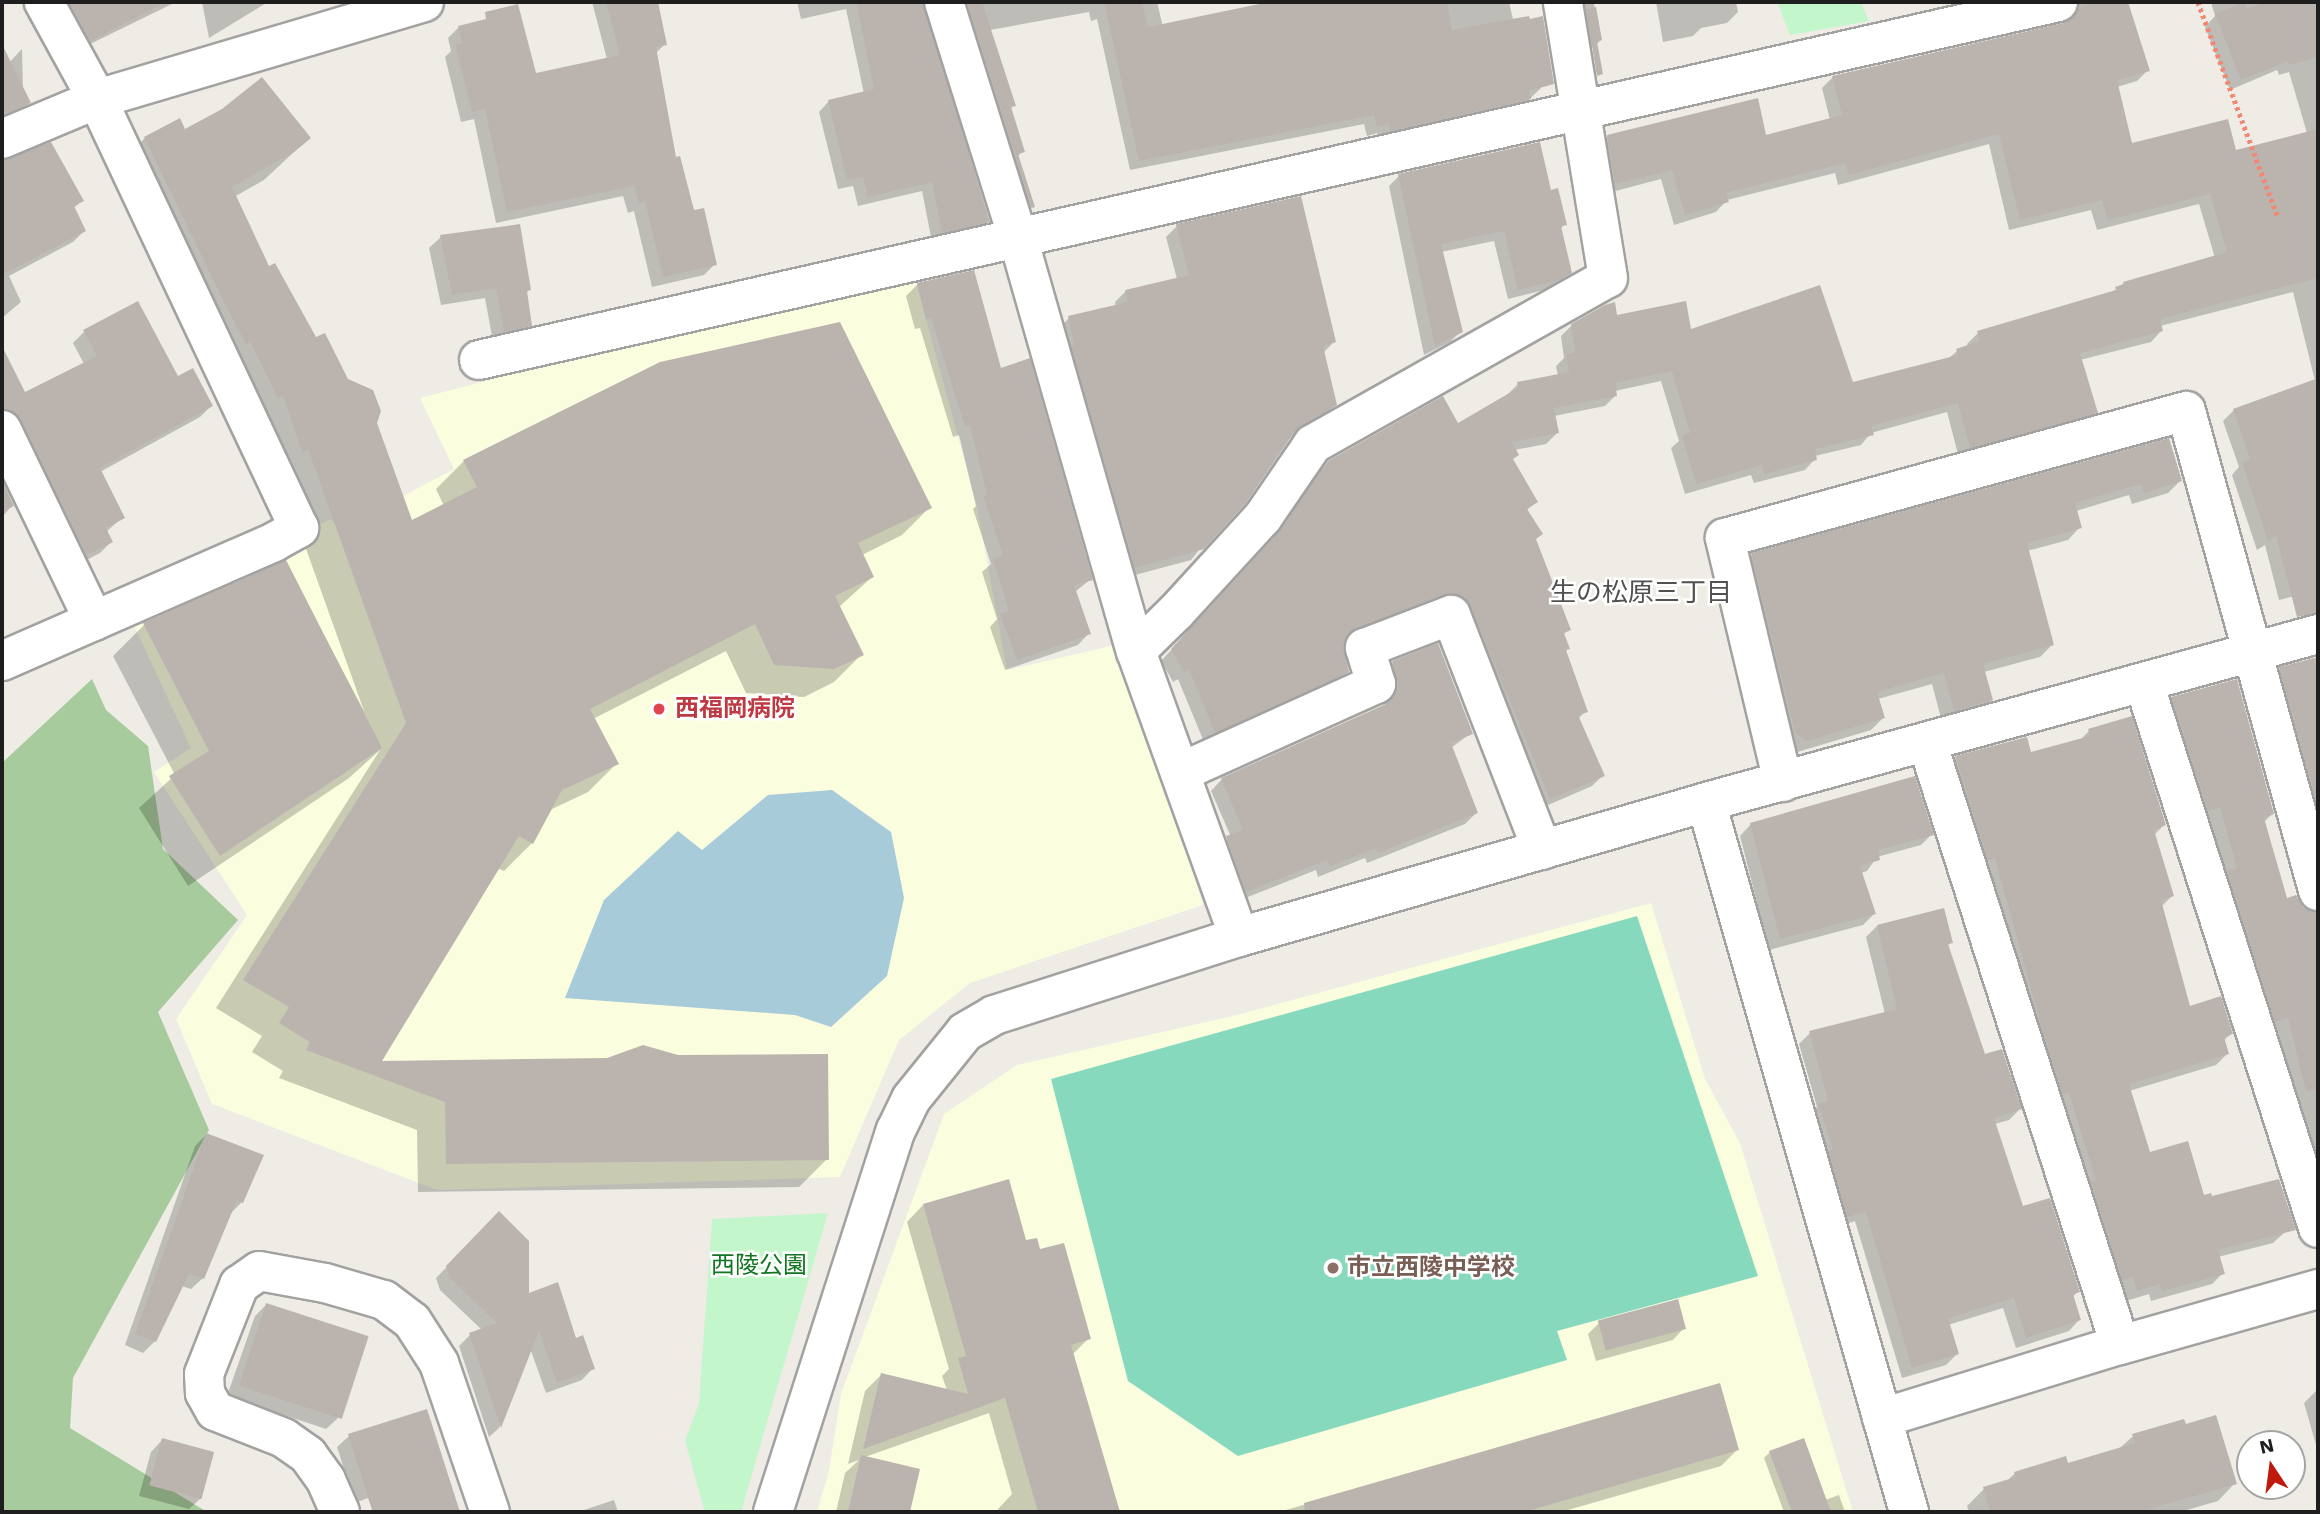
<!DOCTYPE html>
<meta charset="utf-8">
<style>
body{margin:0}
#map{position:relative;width:2320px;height:1514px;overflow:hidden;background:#eeece5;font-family:"Work Sans","Noto Sans JP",sans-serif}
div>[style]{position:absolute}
.education>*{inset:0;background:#fbfddf}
.forest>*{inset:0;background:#a7cb9c}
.park>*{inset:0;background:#c4f6cb}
.pitch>*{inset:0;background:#87d9be}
.water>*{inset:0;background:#a8cbd9}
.shadow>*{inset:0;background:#0003}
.building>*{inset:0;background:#bbb4ae;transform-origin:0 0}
.path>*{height:4.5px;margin-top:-2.25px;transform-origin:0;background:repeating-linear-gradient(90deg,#f18873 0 3.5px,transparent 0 7px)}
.roads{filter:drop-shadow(2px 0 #a2a2a2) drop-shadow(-2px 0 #a2a2a2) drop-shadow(0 2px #a2a2a2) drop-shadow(0 -2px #a2a2a2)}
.street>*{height:38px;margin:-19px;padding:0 19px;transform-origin:19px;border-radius:19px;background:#fff}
.dots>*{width:19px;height:19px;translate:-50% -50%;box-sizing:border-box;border:4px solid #fff;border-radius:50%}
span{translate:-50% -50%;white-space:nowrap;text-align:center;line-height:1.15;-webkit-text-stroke:5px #fff;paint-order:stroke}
.health-label{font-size:24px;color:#be3a42;font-weight:700}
.left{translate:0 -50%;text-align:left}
.park-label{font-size:24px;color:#127521}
.education-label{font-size:24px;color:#785e54;font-weight:700}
.neighbourhood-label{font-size:26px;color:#515151}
.frame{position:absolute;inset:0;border:4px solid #1e1e1e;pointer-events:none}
.north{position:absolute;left:2236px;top:1430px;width:70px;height:70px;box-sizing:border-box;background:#fff;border:2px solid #a5a5a5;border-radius:50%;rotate:347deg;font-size:19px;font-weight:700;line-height:28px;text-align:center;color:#1e1e1e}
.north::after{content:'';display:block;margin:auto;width:24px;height:32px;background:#bf180d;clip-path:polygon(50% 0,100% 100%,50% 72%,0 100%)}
</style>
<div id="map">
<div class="education">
<div style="clip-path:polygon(913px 271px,977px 507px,1007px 670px,1124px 643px,1203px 905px,970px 983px,899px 1040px,840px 1177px,437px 1190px,212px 1104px,176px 1019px,247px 915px,154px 772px,191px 748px,129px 615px,331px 519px,339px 530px,454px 469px,420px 398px)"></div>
<div style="clip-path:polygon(1651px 903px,1705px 1079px,1740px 1143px,1853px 1512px,817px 1512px,829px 1471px,841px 1394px,944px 1114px,1017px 1065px,1237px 1015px)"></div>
</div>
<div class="forest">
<div style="clip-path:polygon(92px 679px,106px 710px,148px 746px,163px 849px,238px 920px,158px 1012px,209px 1130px,73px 1378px,70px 1428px,207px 1512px,2px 1512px,2px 763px)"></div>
</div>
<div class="park">
<div style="clip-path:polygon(1777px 2px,1861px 2px,1869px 21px,1790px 35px)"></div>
<div style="clip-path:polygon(828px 1213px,741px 1512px,705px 1512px,685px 1441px,699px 1403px,712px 1219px)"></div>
</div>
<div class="pitch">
<div style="clip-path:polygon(1637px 916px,1758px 1276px,1557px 1331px,1567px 1360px,1238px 1456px,1128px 1381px,1051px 1079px)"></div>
</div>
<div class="water">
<div style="clip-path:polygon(832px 790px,891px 832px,904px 898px,887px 976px,831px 1027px,795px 1015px,565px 998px,604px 900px,678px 831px,702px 850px,768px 795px)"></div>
</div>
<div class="shadow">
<div style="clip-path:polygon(51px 2px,176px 2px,78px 50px)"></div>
<div style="clip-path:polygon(202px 2px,268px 2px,209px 38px)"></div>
<div style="clip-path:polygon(592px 2px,655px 2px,665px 44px,655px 54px,674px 159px,715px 264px,704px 275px,652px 287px,634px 211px,628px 213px,623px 196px,496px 223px,474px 119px,461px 122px,445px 57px,451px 51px,448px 38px,459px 27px,534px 75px,607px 59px)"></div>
<div style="clip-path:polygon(797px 2px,921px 2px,988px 221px,978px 231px,932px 242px,922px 191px,858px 206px,853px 186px,838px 189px,819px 112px,829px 101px,864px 94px,846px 9px,801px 19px)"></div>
<div style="clip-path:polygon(953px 2px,1157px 2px,1163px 27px,1265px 4px,1265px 2px,1509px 2px,1523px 62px,1536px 59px,1541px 88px,1519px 109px,1380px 140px,1378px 133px,1367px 136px,1364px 124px,1130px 170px,1097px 19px,1091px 21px,1089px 12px,990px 30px,1014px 105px,1010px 110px,1023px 151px,1017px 157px,1033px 206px,1023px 217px)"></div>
<div style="clip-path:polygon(1570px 2px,1606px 2px,1594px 4px,1601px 40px,1589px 51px)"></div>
<div style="clip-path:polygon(1656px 2px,1736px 2px,1738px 12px,1727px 23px,1701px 28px,1693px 36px,1663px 42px)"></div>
<div style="clip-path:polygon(2066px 2px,2127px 2px,2148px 70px,2137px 81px,2117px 87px,2131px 146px,2235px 152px,2307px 133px,2289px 72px,2279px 75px,2277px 70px,2230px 90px,2205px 27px,2215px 16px,2211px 2px,2318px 2px,2318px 487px,2310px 489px,2318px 521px,2318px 590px,2279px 600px,2265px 545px,2257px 550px,2232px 475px,2239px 467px,2223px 421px,2234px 410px,2315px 381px,2293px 292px,2160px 326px,2161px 331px,2151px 342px,2080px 360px,2096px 412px,2085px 423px,1959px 458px,1947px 412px,1871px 433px,1861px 445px,1815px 456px,1815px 459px,1805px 470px,1754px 483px,1751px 475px,1685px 494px,1671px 448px,1679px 441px,1661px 381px,1615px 391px,1616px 395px,1605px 406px,1554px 416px,1557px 433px,1546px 444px,1514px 450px,1511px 460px,1535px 502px,1526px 511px,1534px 540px,1569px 629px,1563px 635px,1568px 648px,1565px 652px,1586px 711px,1578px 719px,1603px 775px,1592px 786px,1539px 809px,1431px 605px,1344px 638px,1342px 644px,1348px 671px,1336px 683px,1204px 742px,1178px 679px,1173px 682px,1161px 661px,1269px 545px,1317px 474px,1329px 462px,1457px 425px,1507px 395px,1518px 384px,1558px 376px,1556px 366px,1564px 358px,1561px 336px,1572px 325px,1615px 317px,1690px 331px,1852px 385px,1948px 359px,1957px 351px,1968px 347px,1967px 344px,1978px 333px,2112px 293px,2124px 283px,2215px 258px,2199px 204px,2097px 230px,2091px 210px,2009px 230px,1989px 144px,1838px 185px,1835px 173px,1727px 200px,1716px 212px,1674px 225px,1661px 179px,1604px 194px,1597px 147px,1608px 136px,1765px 137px,1830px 120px,1822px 88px,1833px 77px,2067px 23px,2070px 19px)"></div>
<div style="clip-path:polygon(22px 49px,23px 92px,29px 103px,18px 114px,2px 121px,2px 70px)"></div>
<div style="clip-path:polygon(185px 132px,309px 138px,264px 180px,234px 197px,268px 269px,375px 423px,411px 523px,444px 506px,436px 489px,464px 461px,930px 507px,902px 535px,862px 555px,872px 577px,839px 607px,862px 654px,834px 682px,804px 697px,746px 693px,726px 651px,593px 719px,616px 764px,588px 792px,550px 810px,532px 843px,504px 871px,497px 868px,379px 1062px,827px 1159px,799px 1187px,418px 1192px,417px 1130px,279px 1078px,283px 1071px,252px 1052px,262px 1036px,216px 1008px,380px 750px,349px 778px,188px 886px,139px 808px,175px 775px,113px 656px,144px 625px,285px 562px,364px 711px,280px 476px,117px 166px,145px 138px)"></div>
<div style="clip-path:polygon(2px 161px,11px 161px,82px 200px,73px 209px,84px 231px,73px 242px,9px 276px,21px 302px,2px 318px)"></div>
<div style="clip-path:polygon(1399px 176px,1550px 192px,1565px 224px,1560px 229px,1570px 272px,1548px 289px,1508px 299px,1494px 241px,1441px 252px,1461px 331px,1450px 342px,1424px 355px,1389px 186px)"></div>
<div style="clip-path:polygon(1177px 226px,1334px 342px,1323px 353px,1335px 405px,1324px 416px,1289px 438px,1191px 560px,1124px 578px,1058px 329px,1069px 318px,1116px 307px,1115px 302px,1126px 291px,1177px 279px,1166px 237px)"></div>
<div style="clip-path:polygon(441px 237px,529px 290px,525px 294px,530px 325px,518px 336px,493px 342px,485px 298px,441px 305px,429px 248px)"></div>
<div style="clip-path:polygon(973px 272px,1000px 370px,1091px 579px,1075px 592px,1089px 633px,1078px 645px,1005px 670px,990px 627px,997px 619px,982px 572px,991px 564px,973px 509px,976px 506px,959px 435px,953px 437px,920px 328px,915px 329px,906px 296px,917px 285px)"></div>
<div style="clip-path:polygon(84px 332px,177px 378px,211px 406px,200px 417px,100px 472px,123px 517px,106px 532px,111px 542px,100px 553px,75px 566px,2px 421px,2px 408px,84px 364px,73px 343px)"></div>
<div style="clip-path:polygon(2168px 440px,2180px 481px,2168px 493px,2132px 504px,2129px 495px,2076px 511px,2080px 527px,2068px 540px,2027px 551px,2052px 645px,2040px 657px,1984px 672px,1992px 700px,1979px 712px,1942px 722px,1932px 684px,1878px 699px,1883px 718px,1871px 730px,1794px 753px,1740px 567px,1752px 555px)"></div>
<div style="clip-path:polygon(2px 483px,12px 506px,2px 517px)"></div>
<div style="clip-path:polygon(2318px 657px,2318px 806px,2305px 811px,2269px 680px,2280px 669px)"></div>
<div style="clip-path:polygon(1393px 663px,1471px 733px,1451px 748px,1476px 813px,1465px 824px,1367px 863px,1365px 858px,1318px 877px,1316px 870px,1235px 902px,1216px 849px,1231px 837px,1211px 791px,1222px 779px,1384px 706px,1387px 700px,1381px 674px)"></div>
<div style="clip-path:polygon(2172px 698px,2272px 814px,2263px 823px,2286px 900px,2318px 939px,2318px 1181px,2277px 1029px,2264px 1032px,2209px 817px,2197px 821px,2161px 710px)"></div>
<div style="clip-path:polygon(2089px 731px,2164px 825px,2154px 835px,2172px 896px,2161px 907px,2188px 1008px,2231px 1034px,2223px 1041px,2227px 1054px,2216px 1065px,2129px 1091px,2148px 1155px,2202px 1197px,2285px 1232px,2273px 1243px,2218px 1257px,2223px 1273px,2212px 1284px,2151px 1301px,2149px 1294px,2126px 1301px,2122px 1287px,2111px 1290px,1944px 769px,1956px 758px,2026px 739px,2030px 754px,2079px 741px)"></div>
<div style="clip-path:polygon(1751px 824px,1932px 834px,1921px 845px,1877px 857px,1867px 871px,1861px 873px,1874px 914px,1863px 925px,1769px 950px,1740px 836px)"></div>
<div style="clip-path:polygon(1877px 926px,1951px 943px,1947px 946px,1984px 1056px,2020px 1109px,2009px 1120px,1995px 1124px,2022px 1208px,2078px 1292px,2072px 1297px,2079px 1320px,2069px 1331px,2016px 1348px,2003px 1308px,1948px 1325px,1957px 1354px,1946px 1365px,1902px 1378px,1855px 1221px,1837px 1227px,1808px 1116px,1817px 1107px,1799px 1044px,1810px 1033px,1885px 1014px,1866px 937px)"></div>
<div style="clip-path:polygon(206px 1135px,242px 1202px,231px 1213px,203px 1278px,191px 1289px,181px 1286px,155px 1341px,143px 1353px,125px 1345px,195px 1146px)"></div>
<div style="clip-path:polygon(923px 1205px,1025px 1242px,1038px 1251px,1089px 1338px,1072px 1355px,1118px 1512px,999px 1512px,998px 1509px,1012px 1494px,989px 1413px,865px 1457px,918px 1470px,908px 1512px,836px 1512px,845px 1473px,859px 1460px,848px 1464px,865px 1391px,881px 1375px,947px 1390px,942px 1376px,949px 1369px,907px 1222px)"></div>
<div style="clip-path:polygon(499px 1214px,527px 1295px,575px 1341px,593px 1368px,582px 1380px,546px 1393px,530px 1348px,499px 1428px,489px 1437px,459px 1346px,470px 1335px,482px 1330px,440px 1290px,436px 1278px)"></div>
<div style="clip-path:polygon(266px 1305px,338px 1418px,326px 1429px,227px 1396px,255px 1316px)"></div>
<div style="clip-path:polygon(1599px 1323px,1684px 1328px,1673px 1340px,1596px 1361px,1588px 1334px)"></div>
<div style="clip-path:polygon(1718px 1385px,1737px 1450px,1721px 1466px,1561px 1512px,1279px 1512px)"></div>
<div style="clip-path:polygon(2318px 1389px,2318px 1452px,2304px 1403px)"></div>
<div style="clip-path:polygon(426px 1411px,458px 1512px,373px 1512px,368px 1498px,355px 1503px,337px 1447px,349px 1436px)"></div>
<div style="clip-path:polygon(2133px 1436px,2235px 1483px,2218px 1501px,2180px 1512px,1969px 1512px,1967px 1506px,1984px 1489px,2007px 1481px,2015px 1473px,2067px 1465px,2119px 1449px)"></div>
<div style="clip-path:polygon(162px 1440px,201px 1498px,189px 1509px,139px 1496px,151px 1452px)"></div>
<div style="clip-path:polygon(1770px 1452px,1825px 1500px,1839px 1495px,1845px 1512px,1784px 1512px,1764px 1458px)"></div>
<div style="clip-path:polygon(614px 1500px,618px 1512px,578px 1512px)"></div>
</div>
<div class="building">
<div style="clip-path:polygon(69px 2px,166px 2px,93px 40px,90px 40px)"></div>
<div style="clip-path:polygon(606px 2px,658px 2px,667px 45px,656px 47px,676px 157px,680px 156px,694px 210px,704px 208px,717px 265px,663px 277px,645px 201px,639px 203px,634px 186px,507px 212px,485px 109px,472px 112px,455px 44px,462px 43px,458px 26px,486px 19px,485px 12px,518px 4px,536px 73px,620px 55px)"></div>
<div style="clip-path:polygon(856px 2px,923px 2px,990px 222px,942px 233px,932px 182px,868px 197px,863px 177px,847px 180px,828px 100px,874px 89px)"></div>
<div style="clip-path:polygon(967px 2px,982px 2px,1016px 106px,1011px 107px,1025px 152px,1018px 154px,1035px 207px,1032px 208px)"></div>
<div style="clip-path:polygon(1104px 2px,1142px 2px,1148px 27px,1269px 2px,1447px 2px,1452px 30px,1529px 16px,1530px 19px,1543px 16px,1554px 84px,1529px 91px,1531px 99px,1390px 131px,1388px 124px,1377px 127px,1374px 115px,1139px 161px)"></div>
<div style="clip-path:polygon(2098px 2px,2128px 2px,2150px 71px,2117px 80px,2132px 143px,2228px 119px,2236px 150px,2318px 129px,2318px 278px,2160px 319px,2163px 331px,2080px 353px,2098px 413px,1970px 448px,1958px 403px,1871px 426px,1874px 435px,1815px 449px,1817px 460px,1764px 474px,1762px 465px,1696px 484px,1682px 435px,1690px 433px,1672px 371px,1615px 383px,1617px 396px,1554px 408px,1559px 433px,1512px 442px,1519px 455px,1513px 459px,1538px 502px,1527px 509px,1543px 534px,1536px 539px,1571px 630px,1564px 633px,1570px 649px,1566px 650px,1588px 712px,1578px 715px,1605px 776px,1550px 799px,1471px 607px,1465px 598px,1455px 594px,1443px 595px,1357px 628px,1348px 634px,1344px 644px,1349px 672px,1215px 733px,1189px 669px,1184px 672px,1171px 649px,1279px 532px,1328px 461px,1443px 396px,1458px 423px,1518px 388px,1517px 382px,1569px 372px,1566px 354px,1575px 352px,1571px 324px,1605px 305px,1615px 302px,1617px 315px,1686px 301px,1691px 329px,1820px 285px,1853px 382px,1958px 355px,1956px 349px,1980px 341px,1977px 331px,2116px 290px,2115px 287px,2124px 284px,2123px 282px,2227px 252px,2210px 194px,2108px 220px,2102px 200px,2020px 220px,1999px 134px,1849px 175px,1845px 163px,1726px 193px,1729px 202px,1685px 215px,1672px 170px,1615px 184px,1607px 135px,1758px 98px,1766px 135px,1842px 115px,1832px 76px,2063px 23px,2073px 18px,2079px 7px)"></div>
<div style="clip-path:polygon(2244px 2px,2247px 9px,2266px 2px,2318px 2px,2318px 57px,2289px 65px,2288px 61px,2241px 80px,2215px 14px)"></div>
<div style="clip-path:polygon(1596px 7px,1602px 40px,1597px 42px,1603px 74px,1597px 76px,1586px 9px)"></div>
<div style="clip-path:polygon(2px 44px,31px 103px,2px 115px)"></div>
<div style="clip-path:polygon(262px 77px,311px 138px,294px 152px,232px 187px,269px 266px,275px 263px,316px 337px,325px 333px,348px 379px,373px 390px,381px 411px,377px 423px,412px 520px,477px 487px,463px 460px,660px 362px,840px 322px,932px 508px,858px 543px,874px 577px,835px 596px,864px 655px,834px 669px,774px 665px,755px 624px,590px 709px,619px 764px,562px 790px,533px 844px,519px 836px,382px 1061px,607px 1058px,643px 1045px,678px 1055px,828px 1054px,829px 1160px,446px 1164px,445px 1102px,306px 1050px,310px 1042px,279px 1023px,289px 1007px,243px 980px,406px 723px,308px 449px,302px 452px,283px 396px,278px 398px,250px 342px,246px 344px,225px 304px,144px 137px,180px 118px,185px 129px,222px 109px)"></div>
<div style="clip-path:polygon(51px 142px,84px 201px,74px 206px,86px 231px,2px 275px,2px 160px)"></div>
<div style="clip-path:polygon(1540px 142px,1551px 190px,1558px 188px,1567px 225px,1561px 226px,1572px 273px,1560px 280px,1518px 290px,1504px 231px,1441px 244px,1463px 332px,1435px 346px,1398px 174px)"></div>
<div style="clip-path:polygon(1301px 196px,1336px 342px,1323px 346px,1337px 405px,1295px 431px,1246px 503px,1204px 549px,1135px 568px,1071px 345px,1074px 344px,1068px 316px,1128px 302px,1125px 290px,1189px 275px,1176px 224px)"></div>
<div style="clip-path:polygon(520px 224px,531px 290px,527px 291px,532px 326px,504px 332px,496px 288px,452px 295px,440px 235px)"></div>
<div style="clip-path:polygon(974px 270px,1001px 368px,1030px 358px,1093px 580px,1074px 585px,1091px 634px,1017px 660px,1000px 614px,1009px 611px,993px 559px,1003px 556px,983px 496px,987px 495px,970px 425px,965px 427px,931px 318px,926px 319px,917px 283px)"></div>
<div style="clip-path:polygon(138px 301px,178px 376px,193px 368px,213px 406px,100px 468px,125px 518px,106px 528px,113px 542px,87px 555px,22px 421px,14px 412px,2px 408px,2px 346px,25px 392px,97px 356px,83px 330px)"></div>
<div style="clip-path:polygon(2318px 378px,2318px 613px,2297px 617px,2276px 536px,2268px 541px,2242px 462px,2250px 459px,2233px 409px)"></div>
<div style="clip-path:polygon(2169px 438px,2182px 481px,2144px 493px,2141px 484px,2075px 503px,2082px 528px,2027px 543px,2054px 645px,1983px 664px,1993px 700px,1954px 711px,1944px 673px,1877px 692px,1885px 718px,1807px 741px,1795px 733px,1751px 553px)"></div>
<div style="clip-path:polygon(2px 480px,14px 506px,2px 512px)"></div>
<div style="clip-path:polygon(286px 560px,382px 748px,220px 856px,169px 776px,209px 751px,143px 623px)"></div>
<div style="clip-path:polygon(1438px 643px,1473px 734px,1451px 743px,1478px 813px,1378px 853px,1376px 848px,1330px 866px,1327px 860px,1246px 892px,1226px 836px,1243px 830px,1221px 778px,1386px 704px,1394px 697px,1398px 687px,1392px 661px)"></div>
<div style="clip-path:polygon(2318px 657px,2318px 800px,2316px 800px,2279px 667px)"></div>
<div style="clip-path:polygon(2237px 679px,2274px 814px,2264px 818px,2287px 898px,2296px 895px,2303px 907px,2318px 912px,2318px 1090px,2306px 1091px,2288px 1018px,2275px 1022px,2227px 871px,2237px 868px,2220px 807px,2208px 811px,2171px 697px)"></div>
<div style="clip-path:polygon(2132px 716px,2166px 825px,2154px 830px,2174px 896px,2161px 900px,2190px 1006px,2221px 996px,2233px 1034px,2224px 1037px,2229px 1054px,2129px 1084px,2150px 1152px,2188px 1141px,2204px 1195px,2211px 1193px,2212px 1196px,2279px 1179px,2296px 1230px,2218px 1250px,2225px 1274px,2162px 1291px,2160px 1284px,2137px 1291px,2133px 1277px,2122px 1280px,2091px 1182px,2096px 1181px,2069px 1093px,2063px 1095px,2044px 1036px,1995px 858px,1988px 860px,1955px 756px,2027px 737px,2031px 752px,2090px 736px,2088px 729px)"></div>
<div style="clip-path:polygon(1915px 776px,1934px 835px,1878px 850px,1880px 860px,1860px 866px,1876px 914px,1780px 939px,1750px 823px)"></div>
<div style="clip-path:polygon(1944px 908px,1953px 943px,1948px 944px,1985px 1054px,2002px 1049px,2022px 1109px,1994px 1118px,2023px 1206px,2050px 1198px,2080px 1292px,2073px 1294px,2081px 1320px,2026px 1338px,2014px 1298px,1948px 1318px,1959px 1354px,1912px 1368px,1866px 1212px,1847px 1217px,1828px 1151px,1833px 1149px,1818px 1104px,1828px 1100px,1809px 1031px,1897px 1009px,1877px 925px)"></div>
<div style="clip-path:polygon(206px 1133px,264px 1155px,243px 1203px,237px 1200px,204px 1279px,189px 1274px,156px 1342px,135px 1334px)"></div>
<div style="clip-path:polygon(1009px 1179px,1026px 1240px,1037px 1238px,1040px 1249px,1064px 1243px,1091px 1339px,1071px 1345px,1120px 1512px,1038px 1512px,1005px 1398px,863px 1449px,881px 1373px,968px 1394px,958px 1358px,966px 1356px,923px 1204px)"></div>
<div style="clip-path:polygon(499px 1211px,529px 1241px,529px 1293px,558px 1282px,576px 1338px,583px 1335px,595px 1369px,557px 1383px,539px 1331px,501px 1428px,469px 1333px,497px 1323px,450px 1278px,446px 1266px)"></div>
<div style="left:1678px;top:1299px;width:31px;height:83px;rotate:75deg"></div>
<div style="left:266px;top:1303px;width:108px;height:87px;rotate:18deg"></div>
<div style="clip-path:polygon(1720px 1383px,1739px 1450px,1524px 1512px,1305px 1512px,1304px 1503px)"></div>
<div style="clip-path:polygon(427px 1409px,460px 1512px,373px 1512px,348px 1434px)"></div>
<div style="clip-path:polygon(2216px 1415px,2237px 1484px,2139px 1512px,1990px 1512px,1983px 1487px,2016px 1477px,2014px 1472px,2066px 1456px,2068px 1463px,2135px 1443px,2132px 1434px,2184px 1419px,2186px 1424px)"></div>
<div style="left:162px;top:1438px;width:54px;height:49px;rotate:15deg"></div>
<div style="clip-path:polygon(1804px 1438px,1831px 1512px,1792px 1512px,1769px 1451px)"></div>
<div style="clip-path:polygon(861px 1455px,920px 1469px,910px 1512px,848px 1512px)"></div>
</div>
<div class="path">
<div style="left:2198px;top:2px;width:229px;rotate:69.6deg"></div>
</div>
<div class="roads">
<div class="street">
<div style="left:944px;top:2px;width:247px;rotate:72.6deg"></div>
<div style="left:1018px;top:238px;width:430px;rotate:74.1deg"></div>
<div style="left:1136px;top:651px;width:304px;rotate:70.2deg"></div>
<div style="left:2px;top:139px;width:103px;rotate:-22.8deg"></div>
<div style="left:97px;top:99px;width:341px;rotate:-16.5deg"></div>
<div style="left:479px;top:360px;width:1619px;rotate:-12.77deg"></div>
<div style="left:2px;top:430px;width:212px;rotate:64.3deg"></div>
<div style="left:1136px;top:651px;width:56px;rotate:-44.3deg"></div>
<div style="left:1176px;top:612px;width:129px;rotate:-47.5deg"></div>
<div style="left:1263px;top:517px;width:88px;rotate:-55.6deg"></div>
<div style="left:1313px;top:444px;width:338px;rotate:-29.4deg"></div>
<div style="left:1608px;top:278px;width:280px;rotate:-99.3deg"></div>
<div style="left:2px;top:661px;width:297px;rotate:-23.6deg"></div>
<div style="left:274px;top:542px;width:29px;rotate:-29deg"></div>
<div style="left:299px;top:528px;width:474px;rotate:-115.2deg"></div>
<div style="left:97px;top:99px;width:111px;rotate:-118.7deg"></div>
<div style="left:2144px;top:683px;width:572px;rotate:72.29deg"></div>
<div style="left:1927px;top:742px;width:633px;rotate:72.25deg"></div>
<div style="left:1181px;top:772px;width:214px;rotate:-24.3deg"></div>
<div style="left:1376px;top:684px;width:38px;rotate:-107deg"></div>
<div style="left:1365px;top:648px;width:92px;rotate:-21deg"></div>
<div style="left:1451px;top:615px;width:252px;rotate:68.8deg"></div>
<div style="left:1783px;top:782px;width:251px;rotate:-103.4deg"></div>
<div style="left:1725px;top:538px;width:478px;rotate:-15.4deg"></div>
<div style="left:2186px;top:411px;width:498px;rotate:74.6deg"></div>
<div style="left:1706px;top:802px;width:738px;rotate:74.04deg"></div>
<div style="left:1882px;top:1418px;width:249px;rotate:-17.1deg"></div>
<div style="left:2120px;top:1345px;width:206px;rotate:-15.8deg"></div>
<div style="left:340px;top:1512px;width:35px;rotate:-114deg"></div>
<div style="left:326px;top:1480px;width:31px;rotate:-126deg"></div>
<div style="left:308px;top:1455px;width:29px;rotate:-145deg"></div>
<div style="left:284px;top:1438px;width:74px;rotate:-158.6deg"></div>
<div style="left:215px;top:1411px;width:21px;rotate:-119deg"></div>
<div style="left:205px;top:1393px;width:19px;rotate:-93deg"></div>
<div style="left:204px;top:1374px;width:96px;rotate:-68.5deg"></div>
<div style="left:239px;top:1285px;width:24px;rotate:-35deg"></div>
<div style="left:259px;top:1271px;width:67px;rotate:10.3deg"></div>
<div style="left:325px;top:1283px;width:61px;rotate:16.1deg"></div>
<div style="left:384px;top:1300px;width:35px;rotate:37deg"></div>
<div style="left:412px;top:1321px;width:50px;rotate:57.3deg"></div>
<div style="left:439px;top:1363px;width:157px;rotate:71.1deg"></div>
<div style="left:773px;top:1512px;width:401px;rotate:-72.2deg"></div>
<div style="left:896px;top:1130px;width:34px;rotate:-64deg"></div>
<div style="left:911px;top:1099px;width:86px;rotate:-51.1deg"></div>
<div style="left:965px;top:1032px;width:34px;rotate:-30deg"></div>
<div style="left:994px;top:1015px;width:257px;rotate:-17.7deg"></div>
<div style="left:1239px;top:937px;width:486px;rotate:-16.1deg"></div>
<div style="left:1706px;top:802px;width:635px;rotate:-15.35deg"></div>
</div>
</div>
<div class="dots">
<div style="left:659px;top:709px;background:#e0444e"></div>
<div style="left:1333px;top:1268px;background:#8d6e63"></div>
</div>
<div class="health-label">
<span class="left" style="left:675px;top:709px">西福岡病院</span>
</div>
<div class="park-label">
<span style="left:759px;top:1266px">西陵公園</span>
</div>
<div class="education-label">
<span class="left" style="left:1347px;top:1268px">市立西陵中学校</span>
</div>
<div class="neighbourhood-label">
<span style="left:1641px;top:593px">生の松原三丁目</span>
</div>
<div class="frame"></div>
<div class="north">N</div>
</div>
